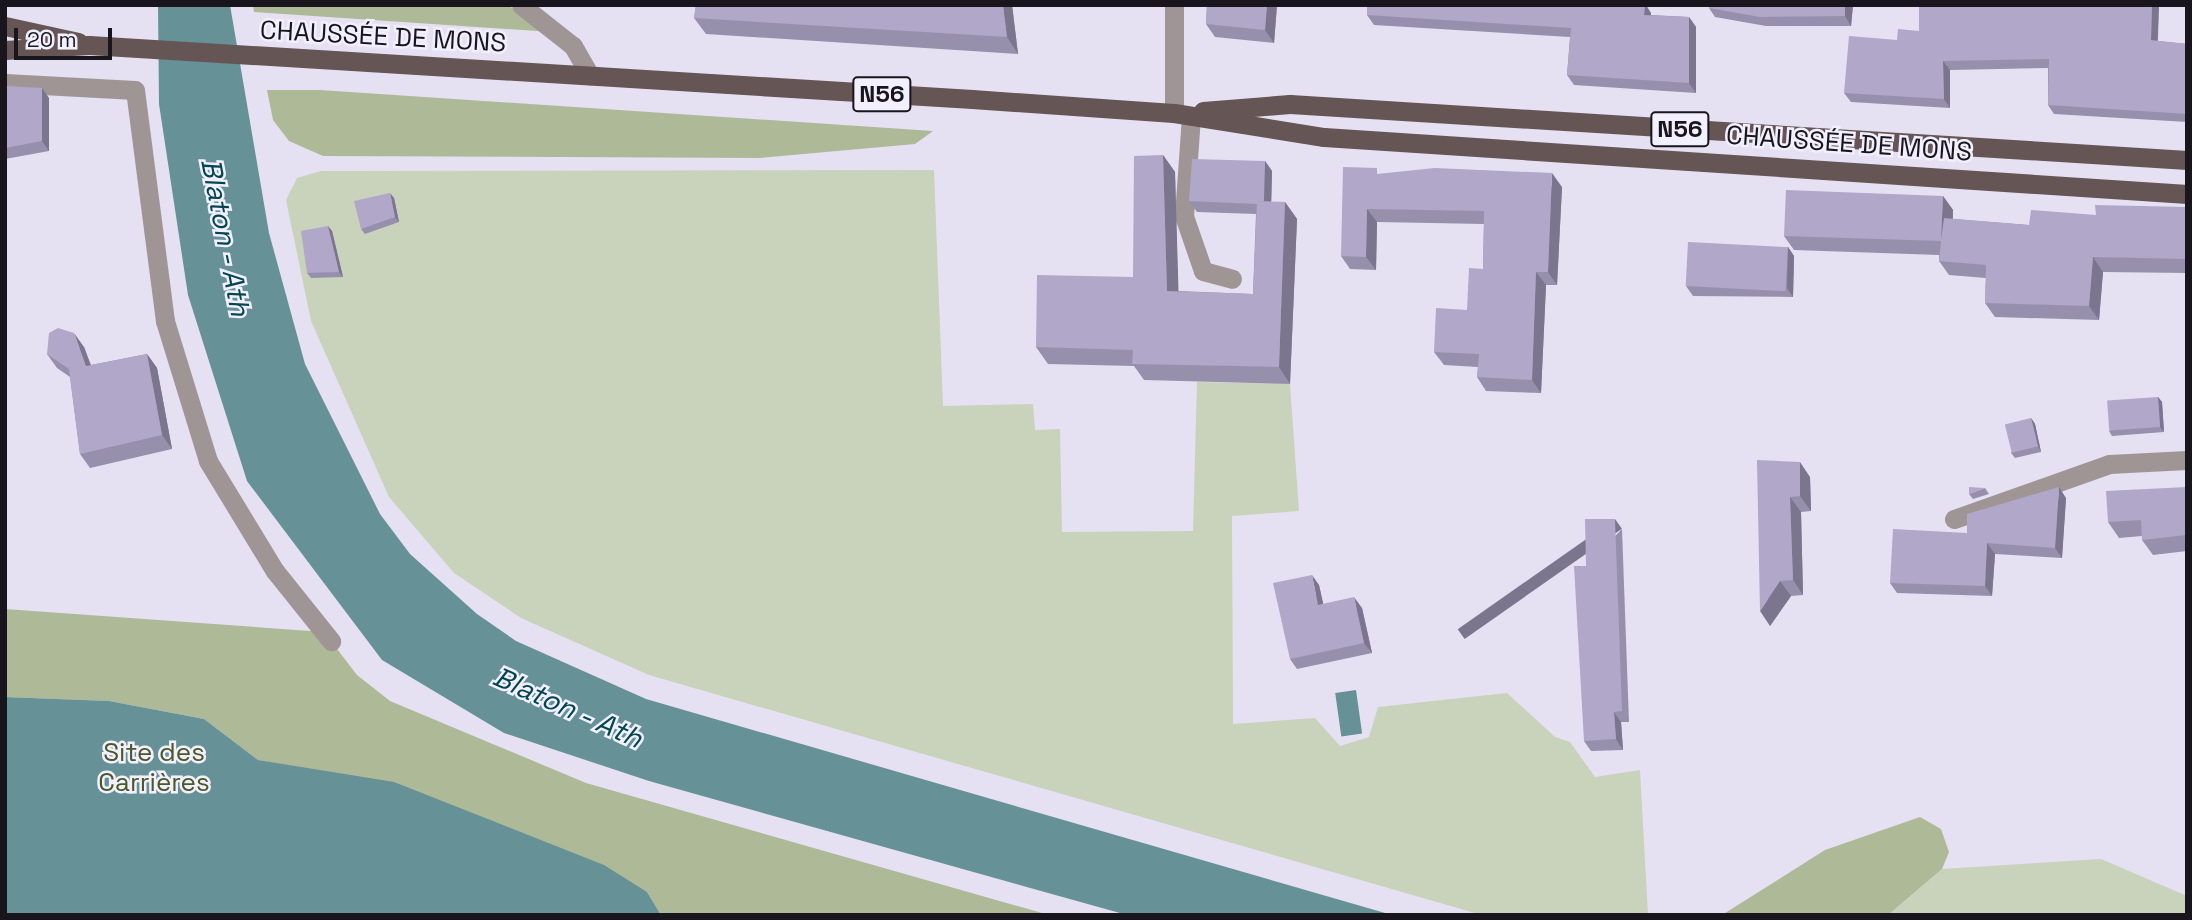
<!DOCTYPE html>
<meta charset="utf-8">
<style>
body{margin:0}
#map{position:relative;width:2192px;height:920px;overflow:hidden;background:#e5e1f3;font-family:"Space Grotesk",sans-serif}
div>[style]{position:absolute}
.green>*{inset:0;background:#c9d2ba}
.forest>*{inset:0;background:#aeb997}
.water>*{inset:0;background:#659197;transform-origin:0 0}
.service>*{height:19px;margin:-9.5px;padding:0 9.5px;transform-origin:9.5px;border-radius:9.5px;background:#9f9595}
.minor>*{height:19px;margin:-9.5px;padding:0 9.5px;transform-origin:9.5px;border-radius:9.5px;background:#9f9595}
.tertiary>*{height:19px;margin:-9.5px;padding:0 9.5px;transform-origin:9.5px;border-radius:9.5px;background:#9f9595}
.primary>*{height:19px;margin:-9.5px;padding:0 9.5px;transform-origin:9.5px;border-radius:9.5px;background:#655554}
.wall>*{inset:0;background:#9790ad}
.shaded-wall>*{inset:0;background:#7b758d;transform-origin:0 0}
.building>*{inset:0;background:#b0a7c9;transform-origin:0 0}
span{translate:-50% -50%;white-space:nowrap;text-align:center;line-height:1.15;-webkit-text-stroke:5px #f2effe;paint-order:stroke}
.shield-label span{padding:2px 5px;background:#f2effe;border:2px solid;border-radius:5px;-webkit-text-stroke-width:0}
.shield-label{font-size:24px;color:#18161c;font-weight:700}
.street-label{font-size:26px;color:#18161c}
.park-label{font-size:26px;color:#495824}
.water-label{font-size:28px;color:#00464e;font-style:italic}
.frame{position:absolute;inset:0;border:7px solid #18161c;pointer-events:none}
.scale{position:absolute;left:14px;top:28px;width:98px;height:32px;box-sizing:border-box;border:4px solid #18161c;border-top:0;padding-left:9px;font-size:21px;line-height:24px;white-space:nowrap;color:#18161c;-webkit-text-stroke:5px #f2effe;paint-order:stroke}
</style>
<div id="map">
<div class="green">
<div style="clip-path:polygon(934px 170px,943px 406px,1033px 404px,1035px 430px,1060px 429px,1062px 532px,1193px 531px,1197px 382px,1290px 384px,1299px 511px,1232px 516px,1233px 724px,1315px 718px,1340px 746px,1369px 737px,1378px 707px,1507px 693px,1555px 737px,1570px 742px,1595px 777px,1640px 770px,1648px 915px,1482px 915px,649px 675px,521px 618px,454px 573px,389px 497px,311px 321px,286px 200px,297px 178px,321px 171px)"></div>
<div style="clip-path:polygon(2101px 859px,2187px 896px,2187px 915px,1888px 915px,1942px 869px)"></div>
</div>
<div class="forest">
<div style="clip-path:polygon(253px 5px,507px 5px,552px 32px,254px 12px)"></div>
<div style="clip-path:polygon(267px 90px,320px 90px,933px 131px,915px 144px,760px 158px,323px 156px,289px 141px,273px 120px)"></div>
<div style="clip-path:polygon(5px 609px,324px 632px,357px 675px,390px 701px,586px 783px,1049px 915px,661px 915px,647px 892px,323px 772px,258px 760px,204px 719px,109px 701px,5px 697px)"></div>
<div style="clip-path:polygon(1920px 817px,1941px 829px,1949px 852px,1942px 869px,1888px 915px,1722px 915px,1825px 850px)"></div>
</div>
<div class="water">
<div style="clip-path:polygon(158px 5px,230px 5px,269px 233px,305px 364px,380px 514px,410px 554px,477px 614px,516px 641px,646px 699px,1392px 915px,1127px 915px,649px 781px,504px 733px,382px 660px,247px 481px,188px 295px,159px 104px)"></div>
<div style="left:1356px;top:690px;width:44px;height:21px;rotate:82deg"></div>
<div style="clip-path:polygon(5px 697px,109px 701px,204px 719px,258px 760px,394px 782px,604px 865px,647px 892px,661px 915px,5px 915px)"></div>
</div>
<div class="service">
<div style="left:1191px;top:116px;width:100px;rotate:94deg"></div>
<div style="left:1184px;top:216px;width:58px;rotate:70.9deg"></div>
<div style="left:1203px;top:271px;width:30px;rotate:15deg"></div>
</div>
<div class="minor">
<div style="left:521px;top:5px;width:66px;rotate:38.3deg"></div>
<div style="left:573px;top:46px;width:34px;rotate:60deg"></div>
<div style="left:5px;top:83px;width:130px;rotate:3.1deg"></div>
<div style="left:135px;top:90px;width:233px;rotate:82.6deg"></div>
<div style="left:165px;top:321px;width:146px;rotate:72.9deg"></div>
<div style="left:208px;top:461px;width:129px;rotate:58.7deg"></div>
<div style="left:275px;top:571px;width:90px;rotate:51.3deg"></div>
<div style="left:1954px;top:519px;width:164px;rotate:-19.5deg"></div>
<div style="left:2109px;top:464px;width:78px;rotate:-2.9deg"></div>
</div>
<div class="tertiary">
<div style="left:1174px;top:113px;width:108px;rotate:-90deg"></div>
</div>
<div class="primary">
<div style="left:5px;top:26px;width:75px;rotate:12.4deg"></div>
<div style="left:5px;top:50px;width:84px;rotate:-3.4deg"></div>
<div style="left:89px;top:45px;width:885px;rotate:3.5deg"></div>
<div style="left:972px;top:99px;width:202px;rotate:4deg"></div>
<div style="left:1174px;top:113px;width:152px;rotate:9.1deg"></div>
<div style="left:1324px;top:137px;width:865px;rotate:3.78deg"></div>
<div style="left:1203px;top:111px;width:87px;rotate:-4.6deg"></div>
<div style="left:1290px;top:104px;width:899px;rotate:3.57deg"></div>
</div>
<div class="wall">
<div style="clip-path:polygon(696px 5px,1012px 5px,1018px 54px,706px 34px,694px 18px)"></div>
<div style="clip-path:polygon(1207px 5px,1277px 5px,1274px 43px,1215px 37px,1206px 24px)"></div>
<div style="clip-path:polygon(1367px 5px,1646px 5px,1651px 15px,1689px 17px,1696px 27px,1696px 93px,1574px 85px,1567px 75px,1570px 37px,1374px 25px,1367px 15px)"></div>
<div style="clip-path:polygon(1709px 5px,1853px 5px,1851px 26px,1766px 26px,1715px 17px,1709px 8px)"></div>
<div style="clip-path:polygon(1919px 5px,2159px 5px,2158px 41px,2187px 44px,2187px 122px,2054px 114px,2048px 105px,2048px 68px,1950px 70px,1950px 108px,1851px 102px,1844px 93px,1897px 40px,1919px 31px)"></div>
<div style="clip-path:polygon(5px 86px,49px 98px,49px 151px,5px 159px)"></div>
<div style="clip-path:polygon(1163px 155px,1175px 172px,1178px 291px,1253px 294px,1256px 214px,1197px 212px,1189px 201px,1265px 161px,1272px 171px,1271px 202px,1285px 202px,1297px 219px,1290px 384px,1144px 380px,1134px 366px,1048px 364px,1036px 347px,1133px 277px)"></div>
<div style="clip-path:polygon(1382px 174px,1562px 187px,1557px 285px,1546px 285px,1541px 393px,1486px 391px,1477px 377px,1478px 367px,1444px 365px,1434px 352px,1467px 310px,1483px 269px,1484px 224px,1377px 222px,1376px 270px,1350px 269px,1341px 256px)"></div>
<div style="clip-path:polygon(1943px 196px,1953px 210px,1953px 219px,2029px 225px,2096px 215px,2187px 207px,2187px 273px,2103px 272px,2099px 320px,1995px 317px,1985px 303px,1986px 278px,1949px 275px,1939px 261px,1939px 255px,1794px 250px,1784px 236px)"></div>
<div style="clip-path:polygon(394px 198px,399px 222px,365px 234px,361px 229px)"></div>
<div style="clip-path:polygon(328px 226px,332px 231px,343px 277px,311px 278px,307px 273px)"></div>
<div style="clip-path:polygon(1788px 247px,1794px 256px,1793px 297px,1693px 296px,1686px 286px)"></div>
<div style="clip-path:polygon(84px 347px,91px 365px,147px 354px,157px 368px,172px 449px,90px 468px,80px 454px,70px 377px,57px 368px,47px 354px)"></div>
<div style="clip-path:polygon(2158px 397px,2162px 402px,2164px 432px,2112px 436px,2109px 431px)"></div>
<div style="clip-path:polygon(2031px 418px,2035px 424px,2041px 452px,2015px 458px,2011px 453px)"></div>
<div style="clip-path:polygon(1757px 460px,1810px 477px,1811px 511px,1801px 512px,1803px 595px,1791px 596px,1770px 626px)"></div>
<div style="clip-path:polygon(2187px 487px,2187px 551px,2153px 555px,2142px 540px,2142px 536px,2119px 538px,2108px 522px)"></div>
<div style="clip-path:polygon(1985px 488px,1989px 494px,1973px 499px,1969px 494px)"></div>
<div style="clip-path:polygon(2066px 498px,2062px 558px,1995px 554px,1992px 596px,1897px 593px,1890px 583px,1967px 533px)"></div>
<div style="clip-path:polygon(1622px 529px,1629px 722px,1621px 722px,1623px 750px,1591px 751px,1584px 741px,1586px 566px)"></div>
<div style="clip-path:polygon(1319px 585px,1323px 604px,1362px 608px,1372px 653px,1297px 669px,1290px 659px)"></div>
</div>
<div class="shaded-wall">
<div style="clip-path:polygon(1003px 5px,1012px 5px,1018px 54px,1007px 37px)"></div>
<div style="clip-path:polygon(1267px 5px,1277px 5px,1274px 43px,1265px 30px)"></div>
<div style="clip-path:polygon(1645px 5px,1646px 5px,1651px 13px,1651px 24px,1644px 15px)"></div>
<div style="clip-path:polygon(1845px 5px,1853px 5px,1851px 26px,1845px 16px)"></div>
<div style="clip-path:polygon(2152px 5px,2159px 5px,2157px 49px,2151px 40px)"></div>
<div style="clip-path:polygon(1689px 17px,1696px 27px,1696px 93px,1689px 83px)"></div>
<div style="clip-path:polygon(1943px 61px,1950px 70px,1950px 108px,1944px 99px)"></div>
<div style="clip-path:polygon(42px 88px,49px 98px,49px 151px,42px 141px)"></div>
<div style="clip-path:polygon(1163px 155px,1175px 172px,1179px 308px,1167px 291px)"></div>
<div style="clip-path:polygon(1265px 161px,1272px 171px,1271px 214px,1263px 204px)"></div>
<div style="clip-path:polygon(1552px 173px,1562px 187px,1557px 285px,1548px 272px)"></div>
<div style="clip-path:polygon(390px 193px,394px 198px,399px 222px,395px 217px)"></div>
<div style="clip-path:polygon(1943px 196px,1953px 210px,1951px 254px,1941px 240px)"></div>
<div style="clip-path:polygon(1285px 202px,1297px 219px,1290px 384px,1279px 367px)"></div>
<div style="clip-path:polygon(1367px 209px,1377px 222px,1376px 270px,1366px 257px)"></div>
<div style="clip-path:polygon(328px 226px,332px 231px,343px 277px,339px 272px)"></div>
<div style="clip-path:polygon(1788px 247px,1794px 256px,1793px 297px,1787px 288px)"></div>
<div style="clip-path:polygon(2093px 257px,2103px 272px,2099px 320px,2089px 306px)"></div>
<div style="clip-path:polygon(1536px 272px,1546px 285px,1541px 393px,1532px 380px)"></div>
<div style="clip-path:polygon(74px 333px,84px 347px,96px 380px,86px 366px)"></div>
<div style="clip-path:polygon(147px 354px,157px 368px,172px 449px,162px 435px)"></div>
<div style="clip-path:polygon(2158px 397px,2162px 402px,2164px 432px,2160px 427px)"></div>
<div style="clip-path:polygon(2031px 418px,2035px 424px,2041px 452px,2038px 446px)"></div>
<div style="clip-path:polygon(1800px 462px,1810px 477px,1811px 511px,1800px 496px)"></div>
<div style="clip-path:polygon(2059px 487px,2066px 498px,2062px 558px,2055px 548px)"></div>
<div style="clip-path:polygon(1790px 497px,1801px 512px,1803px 595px,1793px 580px)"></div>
<div style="left:1615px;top:519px;width:12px;height:192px;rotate:55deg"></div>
<div style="clip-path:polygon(1987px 543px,1995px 554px,1992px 596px,1985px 586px)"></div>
<div style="clip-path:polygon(1312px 575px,1319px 585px,1326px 616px,1318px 605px)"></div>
<div style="clip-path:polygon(1780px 581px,1791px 596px,1770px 626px,1760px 611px)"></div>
<div style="clip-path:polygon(1354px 597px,1362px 608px,1372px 653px,1364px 643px)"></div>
<div style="clip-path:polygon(1614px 712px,1621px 722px,1623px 750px,1616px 739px)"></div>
</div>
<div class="building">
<div style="clip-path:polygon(696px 5px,1003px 5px,1007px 37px,694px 18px)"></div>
<div style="clip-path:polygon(1207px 5px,1267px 5px,1265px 30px,1206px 24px)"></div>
<div style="clip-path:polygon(1367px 5px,1645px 5px,1644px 15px,1689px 17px,1689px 83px,1567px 75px,1571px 28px,1367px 15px)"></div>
<div style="clip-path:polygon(1709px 5px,1845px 5px,1845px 16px,1760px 17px,1709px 8px)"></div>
<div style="clip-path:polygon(1919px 5px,2152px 5px,2151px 40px,2187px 44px,2187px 114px,2048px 105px,2049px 59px,1943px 61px,1944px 99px,1844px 93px,1849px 36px,1897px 40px,1898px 29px,1919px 31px)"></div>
<div style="clip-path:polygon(5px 86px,42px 88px,42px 141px,5px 148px)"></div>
<div style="clip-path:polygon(1163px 155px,1167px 291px,1253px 294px,1257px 201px,1285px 202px,1279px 367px,1132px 364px,1133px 350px,1036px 347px,1037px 275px,1133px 277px,1134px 156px)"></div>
<div style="clip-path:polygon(1192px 159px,1265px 161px,1264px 201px,1257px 201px,1257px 204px,1189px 201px)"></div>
<div style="clip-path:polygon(1343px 167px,1377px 168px,1377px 174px,1435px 168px,1552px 173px,1548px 272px,1536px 272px,1532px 380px,1477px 377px,1479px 354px,1434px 352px,1436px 308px,1467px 310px,1469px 268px,1483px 269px,1484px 211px,1367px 209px,1366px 257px,1341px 256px)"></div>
<div style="clip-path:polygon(1786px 190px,1943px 196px,1941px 240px,1944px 218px,2029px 225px,2031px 210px,2096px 215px,2095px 205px,2187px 207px,2187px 259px,2093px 257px,2089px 306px,1985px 303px,1986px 265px,1939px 261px,1941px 241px,1784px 236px)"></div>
<div style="clip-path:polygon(390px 193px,395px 217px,361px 229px,354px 201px)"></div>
<div style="clip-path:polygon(328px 226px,339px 272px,307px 273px,301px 231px)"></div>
<div style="left:1688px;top:242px;width:100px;height:44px;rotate:3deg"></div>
<div style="clip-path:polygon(58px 328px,74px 333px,86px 366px,147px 354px,162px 435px,80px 454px,69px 369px,47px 354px,49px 333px)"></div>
<div style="left:2158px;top:397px;width:30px;height:51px;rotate:86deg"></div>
<div style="left:2031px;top:418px;width:29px;height:27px;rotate:76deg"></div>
<div style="clip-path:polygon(1757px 460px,1800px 462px,1800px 496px,1790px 497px,1793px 580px,1780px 581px,1760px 611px)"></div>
<div style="clip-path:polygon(1969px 487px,1985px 488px,1969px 494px)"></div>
<div style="clip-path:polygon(2059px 487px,2055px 548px,1987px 543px,1985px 586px,1890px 583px,1893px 529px,1967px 533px,1967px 514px)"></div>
<div style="clip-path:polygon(2187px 487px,2187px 535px,2142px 540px,2141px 520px,2108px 522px,2106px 491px)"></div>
<div style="clip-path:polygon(1585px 519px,1615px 519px,1622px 711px,1614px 712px,1616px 739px,1584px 741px,1574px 566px,1586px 566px)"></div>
<div style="clip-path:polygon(1312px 575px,1318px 605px,1354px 597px,1364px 643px,1290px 659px,1273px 583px)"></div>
</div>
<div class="shield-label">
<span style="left:882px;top:94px">N56</span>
<span style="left:1680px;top:129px">N56</span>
</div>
<div class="street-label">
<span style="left:383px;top:37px;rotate:3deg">CHAUSSÉE DE MONS</span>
<span style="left:1849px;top:144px;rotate:4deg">CHAUSSÉE DE MONS</span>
</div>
<div class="park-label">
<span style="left:154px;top:768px">Site des<br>Carrières</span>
</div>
<div class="water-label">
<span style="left:226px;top:237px;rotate:79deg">Blaton - Ath</span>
<span style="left:568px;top:707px;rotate:24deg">Blaton - Ath</span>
</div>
<div class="frame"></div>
<div class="scale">20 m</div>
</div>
